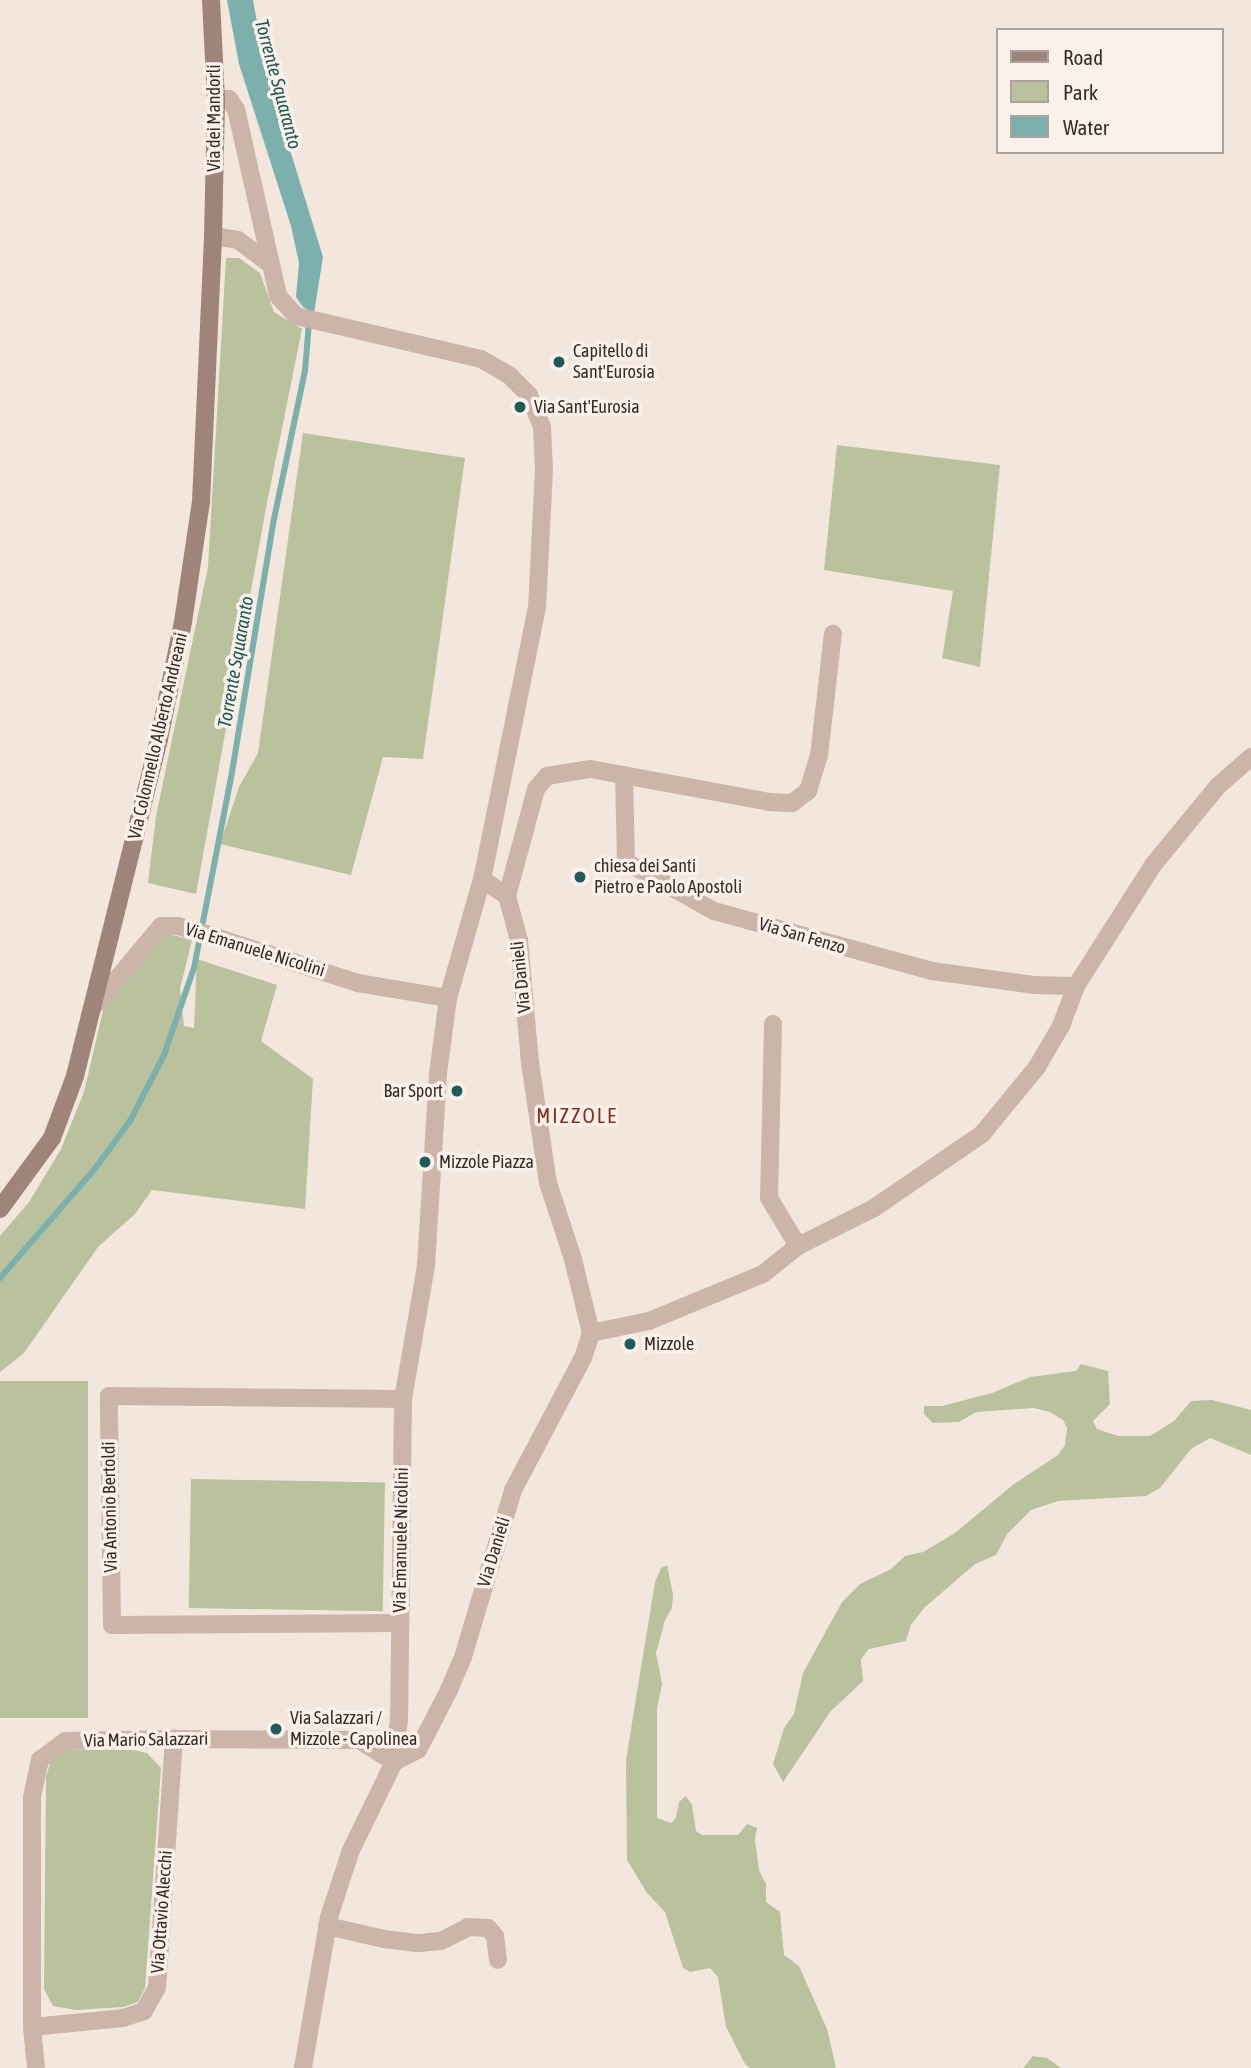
<!DOCTYPE html>
<style>
body{margin:0}
#map{position:relative;width:1251px;height:2068px;overflow:hidden;background:#f3e7dd;font-family:"Asap Condensed",sans-serif}
div>[style]{position:absolute}
.green>*{inset:0;background:#b9c29d;transform-origin:0 0}
.water>*{inset:0;background:#7cb0ad}
.stream>*{height:6px;margin:-3px;padding:0 3px;transform-origin:3px;border-radius:3px;background:#7cb0ad}
.street>*{height:18px;margin:-9px;padding:0 9px;transform-origin:9px;border-radius:9px;background:#cbb5a9}
.secondary>*{height:18px;margin:-9px;padding:0 9px;transform-origin:9px;border-radius:9px;background:#9f847a}
.dots>*{width:19px;height:19px;translate:-50% -50%;box-sizing:border-box;border:4px solid #faf1ea;border-radius:50%}
span{translate:-50% -50%;white-space:nowrap;text-align:center;line-height:1.15;-webkit-text-stroke:7px #faf1ea;paint-order:stroke}
.street-label{font-size:18px;color:#382c29}
.poi-label{font-size:18px;color:#382c29}
.left{translate:0 -50%;text-align:left}
.right{translate:-100% -50%;text-align:right}
.water-label{font-size:19px;color:#1e5a58;font-style:italic}
.quarter-label{font-size:21px;color:#882f21;letter-spacing:2px}
.legend{position:absolute;left:996px;top:28px;width:228px;height:126px;box-sizing:border-box;background:#faf1ea;border:2px solid #aca29d;margin:0;padding:9px 12px;list-style:none;font-size:21px;color:#382c29}
.legend li{display:flex;align-items:center;gap:14px;height:35px}
.legend b{width:35px;border:2px solid #aca29d}
</style>
<div id="map">
<div class="green">
<div style="clip-path:polygon(226px 258px,239px 258px,260px 273px,274px 312px,302px 329px,266px 508px,196px 894px,148px 883px,156px 816px,208px 567px)"></div>
<div style="clip-path:polygon(303px 433px,465px 458px,423px 759px,383px 757px,351px 875px,220px 844px,239px 787px,258px 753px)"></div>
<div style="clip-path:polygon(837px 445px,1000px 465px,980px 667px,942px 658px,953px 591px,824px 570px)"></div>
<div style="clip-path:polygon(165px 933px,192px 940px,180px 989px,184px 1026px,194px 1028px,197px 959px,277px 985px,261px 1041px,313px 1079px,305px 1209px,152px 1190px,135px 1214px,98px 1247px,24px 1353px,0 1372px,0 1236px,29px 1202px,61px 1149px,84px 1092px,105px 1002px)"></div>
<div style="clip-path:polygon(1081px 1364px,1108px 1371px,1110px 1404px,1093px 1421px,1097px 1429px,1118px 1436px,1150px 1436px,1174px 1421px,1191px 1401px,1212px 1400px,1251px 1410px,1251px 1455px,1210px 1438px,1191px 1449px,1160px 1488px,1146px 1496px,1058px 1501px,1031px 1510px,1007px 1534px,996px 1555px,975px 1564px,924px 1608px,911px 1625px,906px 1641px,869px 1649px,861px 1659px,863px 1681px,831px 1711px,783px 1782px,773px 1764px,784px 1728px,794px 1714px,803px 1673px,842px 1602px,860px 1584px,891px 1569px,905px 1556px,923px 1552px,955px 1533px,1014px 1484px,1058px 1455px,1065px 1445px,1067px 1428px,1063px 1420px,1050px 1412px,1034px 1408px,976px 1412px,959px 1422px,933px 1423px,924px 1414px,924px 1406px,942px 1406px,992px 1393px,1030px 1377px,1076px 1371px)"></div>
<div style="left:0;top:1381px;width:88px;height:337px"></div>
<div style="left:191px;top:1479px;width:194px;height:129px;rotate:1deg"></div>
<div style="clip-path:polygon(667px 1565px,673px 1594px,672px 1608px,665px 1620px,656px 1653px,662px 1684px,657px 1708px,657px 1818px,671px 1823px,676px 1818px,679px 1802px,686px 1796px,692px 1805px,696px 1831px,702px 1835px,738px 1835px,747px 1824px,757px 1828px,755px 1840px,759px 1870px,766px 1884px,766px 1902px,780px 1912px,784px 1955px,799px 1966px,827px 2029px,836px 2068px,750px 2068px,745px 2064px,726px 2027px,718px 1977px,710px 1968px,690px 1972px,683px 1968px,665px 1912px,647px 1893px,627px 1860px,626px 1760px,655px 1582px,661px 1568px)"></div>
<div style="clip-path:polygon(66px 1750px,133px 1750px,147px 1753px,161px 1768px,145px 1988px,138px 2002px,123px 2007px,76px 2010px,53px 2006px,44px 1989px,46px 1777px,51px 1760px)"></div>
<div style="clip-path:polygon(1033px 2056px,1047px 2058px,1061px 2068px,1023px 2068px)"></div>
</div>
<div class="water">
<div style="clip-path:polygon(227px 0,253px 0,266px 72px,323px 257px,314px 313px,303px 307px,296px 297px,299px 263px,291px 226px,239px 64px)"></div>
</div>
<div class="stream">
<div style="left:0;top:1278px;width:143px;rotate:-49deg"></div>
<div style="left:94px;top:1170px;width:61px;rotate:-53.7deg"></div>
<div style="left:130px;top:1121px;width:74px;rotate:-62.7deg"></div>
<div style="left:164px;top:1055px;width:92px;rotate:-71deg"></div>
<div style="left:194px;top:968px;width:200px;rotate:-79deg"></div>
<div style="left:232px;top:772px;width:256px;rotate:-80.6deg"></div>
<div style="left:274px;top:519px;width:151px;rotate:-78.2deg"></div>
<div style="left:305px;top:371px;width:49px;rotate:-85.3deg"></div>
</div>
<div class="street">
<div style="left:216px;top:99px;width:13px"></div>
<div style="left:229px;top:99px;width:12px;rotate:55deg"></div>
<div style="left:236px;top:109px;width:192px;rotate:77.3deg"></div>
<div style="left:278px;top:296px;width:27px;rotate:48deg"></div>
<div style="left:296px;top:316px;width:190px;rotate:13.1deg"></div>
<div style="left:481px;top:359px;width:34px;rotate:30deg"></div>
<div style="left:510px;top:376px;width:27px;rotate:45deg"></div>
<div style="left:529px;top:395px;width:35px;rotate:68deg"></div>
<div style="left:542px;top:427px;width:43px;rotate:87.3deg"></div>
<div style="left:544px;top:470px;width:137px;rotate:92.9deg"></div>
<div style="left:537px;top:607px;width:278px;rotate:101.4deg"></div>
<div style="left:482px;top:879px;width:124px;rotate:105.9deg"></div>
<div style="left:448px;top:998px;width:77px;rotate:97.5deg"></div>
<div style="left:438px;top:1074px;width:192px;rotate:93.6deg"></div>
<div style="left:426px;top:1266px;width:135px;rotate:99.8deg"></div>
<div style="left:403px;top:1399px;width:320px;rotate:90.7deg"></div>
<div style="left:399px;top:1719px;width:43px;rotate:96.6deg"></div>
<div style="left:394px;top:1762px;width:98px;rotate:116deg"></div>
<div style="left:351px;top:1850px;width:71px;rotate:108.2deg"></div>
<div style="left:329px;top:1917px;width:153px;rotate:99.8deg"></div>
<div style="left:213px;top:236px;width:25px;rotate:9deg"></div>
<div style="left:238px;top:240px;width:39px;rotate:37deg"></div>
<div style="left:624px;top:775px;width:87px;rotate:88.7deg"></div>
<div style="left:626px;top:862px;width:101px;rotate:29.1deg"></div>
<div style="left:714px;top:911px;width:226px;rotate:15.4deg"></div>
<div style="left:932px;top:971px;width:103px;rotate:7.8deg"></div>
<div style="left:1034px;top:985px;width:42px;rotate:1.4deg"></div>
<div style="left:507px;top:896px;width:111px;rotate:-74.8deg"></div>
<div style="left:536px;top:789px;width:17px;rotate:-50deg"></div>
<div style="left:547px;top:776px;width:44px;rotate:-9.2deg"></div>
<div style="left:590px;top:769px;width:183px;rotate:10.4deg"></div>
<div style="left:770px;top:802px;width:22px;rotate:3deg"></div>
<div style="left:792px;top:803px;width:20px;rotate:-37deg"></div>
<div style="left:808px;top:791px;width:37px;rotate:-73deg"></div>
<div style="left:819px;top:756px;width:123px;rotate:-83.5deg"></div>
<div style="left:95px;top:1005px;width:103px;rotate:-50.1deg"></div>
<div style="left:161px;top:926px;width:17px"></div>
<div style="left:178px;top:926px;width:29px;rotate:16deg"></div>
<div style="left:206px;top:934px;width:160px;rotate:17.9deg"></div>
<div style="left:358px;top:983px;width:91px;rotate:9.5deg"></div>
<div style="left:773px;top:1024px;width:174px;rotate:91.3deg"></div>
<div style="left:769px;top:1198px;width:56px;rotate:58.9deg"></div>
<div style="left:591px;top:1333px;width:59px;rotate:-11.7deg"></div>
<div style="left:649px;top:1321px;width:123px;rotate:-22.4deg"></div>
<div style="left:763px;top:1274px;width:45px;rotate:-38.7deg"></div>
<div style="left:798px;top:1246px;width:85px;rotate:-26.6deg"></div>
<div style="left:874px;top:1208px;width:131px;rotate:-34.4deg"></div>
<div style="left:982px;top:1134px;width:87px;rotate:-50.6deg"></div>
<div style="left:1037px;top:1067px;width:48px;rotate:-59.7deg"></div>
<div style="left:1061px;top:1026px;width:43px;rotate:-69.4deg"></div>
<div style="left:1076px;top:986px;width:143px;rotate:-57.5deg"></div>
<div style="left:1153px;top:865px;width:102px;rotate:-50.6deg"></div>
<div style="left:1218px;top:786px;width:44px;rotate:-41.3deg"></div>
<div style="left:399px;top:1623px;width:287px;rotate:179.6deg"></div>
<div style="left:112px;top:1625px;width:229px;rotate:-90.8deg"></div>
<div style="left:109px;top:1396px;width:294px;rotate:0.6deg"></div>
<div style="left:394px;top:1762px;width:27px;rotate:-27deg"></div>
<div style="left:418px;top:1750px;width:68px;rotate:-62.7deg"></div>
<div style="left:449px;top:1690px;width:36px;rotate:-67deg"></div>
<div style="left:463px;top:1657px;width:174px;rotate:-73.3deg"></div>
<div style="left:513px;top:1490px;width:149px;rotate:-62.1deg"></div>
<div style="left:583px;top:1358px;width:26px;rotate:-72deg"></div>
<div style="left:591px;top:1333px;width:76px;rotate:-103.7deg"></div>
<div style="left:573px;top:1259px;width:80px;rotate:-108.2deg"></div>
<div style="left:548px;top:1183px;width:121px;rotate:-98.5deg"></div>
<div style="left:530px;top:1063px;width:123px;rotate:-95.1deg"></div>
<div style="left:519px;top:940px;width:46px;rotate:-105.3deg"></div>
<div style="left:507px;top:896px;width:30px;rotate:-146deg"></div>
<div style="left:327px;top:1926px;width:58px;rotate:12.8deg"></div>
<div style="left:384px;top:1939px;width:35px;rotate:7deg"></div>
<div style="left:419px;top:1943px;width:22px;rotate:-5deg"></div>
<div style="left:441px;top:1941px;width:30px;rotate:-27deg"></div>
<div style="left:468px;top:1927px;width:20px;rotate:3deg"></div>
<div style="left:488px;top:1928px;width:11px;rotate:49deg"></div>
<div style="left:495px;top:1936px;width:24px;rotate:83deg"></div>
<div style="left:32px;top:2027px;width:91px;rotate:-5.6deg"></div>
<div style="left:123px;top:2018px;width:22px;rotate:-18deg"></div>
<div style="left:144px;top:2011px;width:26px;rotate:-61deg"></div>
<div style="left:157px;top:1988px;width:250px;rotate:-86.1deg"></div>
<div style="left:36px;top:2068px;width:41px;rotate:-95.6deg"></div>
<div style="left:32px;top:2027px;width:230px;rotate:-90deg"></div>
<div style="left:32px;top:1797px;width:38px;rotate:-78deg"></div>
<div style="left:40px;top:1760px;width:31px;rotate:-37deg"></div>
<div style="left:65px;top:1741px;width:109px;rotate:-1.1deg"></div>
<div style="left:174px;top:1739px;width:185px;rotate:0.3deg"></div>
<div style="left:359px;top:1740px;width:41px;rotate:32.2deg"></div>
</div>
<div class="secondary">
<div style="left:0;top:1209px;width:88px;rotate:-53.8deg"></div>
<div style="left:52px;top:1138px;width:66px;rotate:-69.6deg"></div>
<div style="left:75px;top:1076px;width:347px;rotate:-76deg"></div>
<div style="left:159px;top:739px;width:119px;rotate:-78.4deg"></div>
<div style="left:183px;top:622px;width:121px;rotate:-81.5deg"></div>
<div style="left:201px;top:502px;width:266px;rotate:-87.4deg"></div>
<div style="left:213px;top:236px;width:137px;rotate:-88.7deg"></div>
<div style="left:216px;top:99px;width:99px;rotate:-92.9deg"></div>
</div>
<div class="dots">
<div style="left:559px;top:362px;background:#1e5a58"></div>
<div style="left:520px;top:407px;background:#1e5a58"></div>
<div style="left:580px;top:877px;background:#1e5a58"></div>
<div style="left:457px;top:1091px;background:#1e5a58"></div>
<div style="left:425px;top:1162px;background:#1e5a58"></div>
<div style="left:630px;top:1344px;background:#1e5a58"></div>
<div style="left:276px;top:1729px;background:#1e5a58"></div>
</div>
<div class="street-label">
<span style="left:214px;top:118px;rotate:-90deg">Via dei Mandorli</span>
<span style="left:158px;top:736px;rotate:-77deg">Via Colonnello Alberto Andreani</span>
<span style="left:802px;top:936px;rotate:16deg">Via San Fenzo</span>
<span style="left:255px;top:950px;rotate:17deg">Via Emanuele Nicolini</span>
<span style="left:521px;top:977px;rotate:-96deg">Via Danieli</span>
<span style="left:110px;top:1507px;rotate:-91deg">Via Antonio Bertoldi</span>
<span style="left:401px;top:1540px;rotate:-89deg">Via Emanuele Nicolini</span>
<span style="left:494px;top:1552px;rotate:-73deg">Via Danieli</span>
<span style="left:146px;top:1740px;rotate:-1deg">Via Mario Salazzari</span>
<span style="left:162px;top:1912px;rotate:-86deg">Via Ottavio Alecchi</span>
</div>
<div class="poi-label">
<span class="left" style="left:573px;top:362px">Capitello di<br>Sant'Eurosia</span>
<span class="left" style="left:534px;top:407px">Via Sant'Eurosia</span>
<span class="left" style="left:594px;top:877px">chiesa dei Santi<br>Pietro e Paolo Apostoli</span>
<span class="right" style="left:443px;top:1091px">Bar Sport</span>
<span class="left" style="left:439px;top:1162px">Mizzole Piazza</span>
<span class="left" style="left:644px;top:1344px">Mizzole</span>
<span class="left" style="left:290px;top:1729px">Via Salazzari /<br>Mizzole - Capolinea</span>
</div>
<div class="water-label">
<span style="left:278px;top:84px;rotate:75deg">Torrente Squaranto</span>
<span style="left:236px;top:662px;rotate:-80deg">Torrente Squaranto</span>
</div>
<div class="quarter-label">
<span style="left:577px;top:1115px">MIZZOLE</span>
</div>
<ul class="legend">
<li><b style="height:9px;background:#9f847a"></b>Road</li>
<li><b style="height:19px;background:#b9c29d"></b>Park</li>
<li><b style="height:19px;background:#7cb0ad"></b>Water</li>
</ul>
</div>
